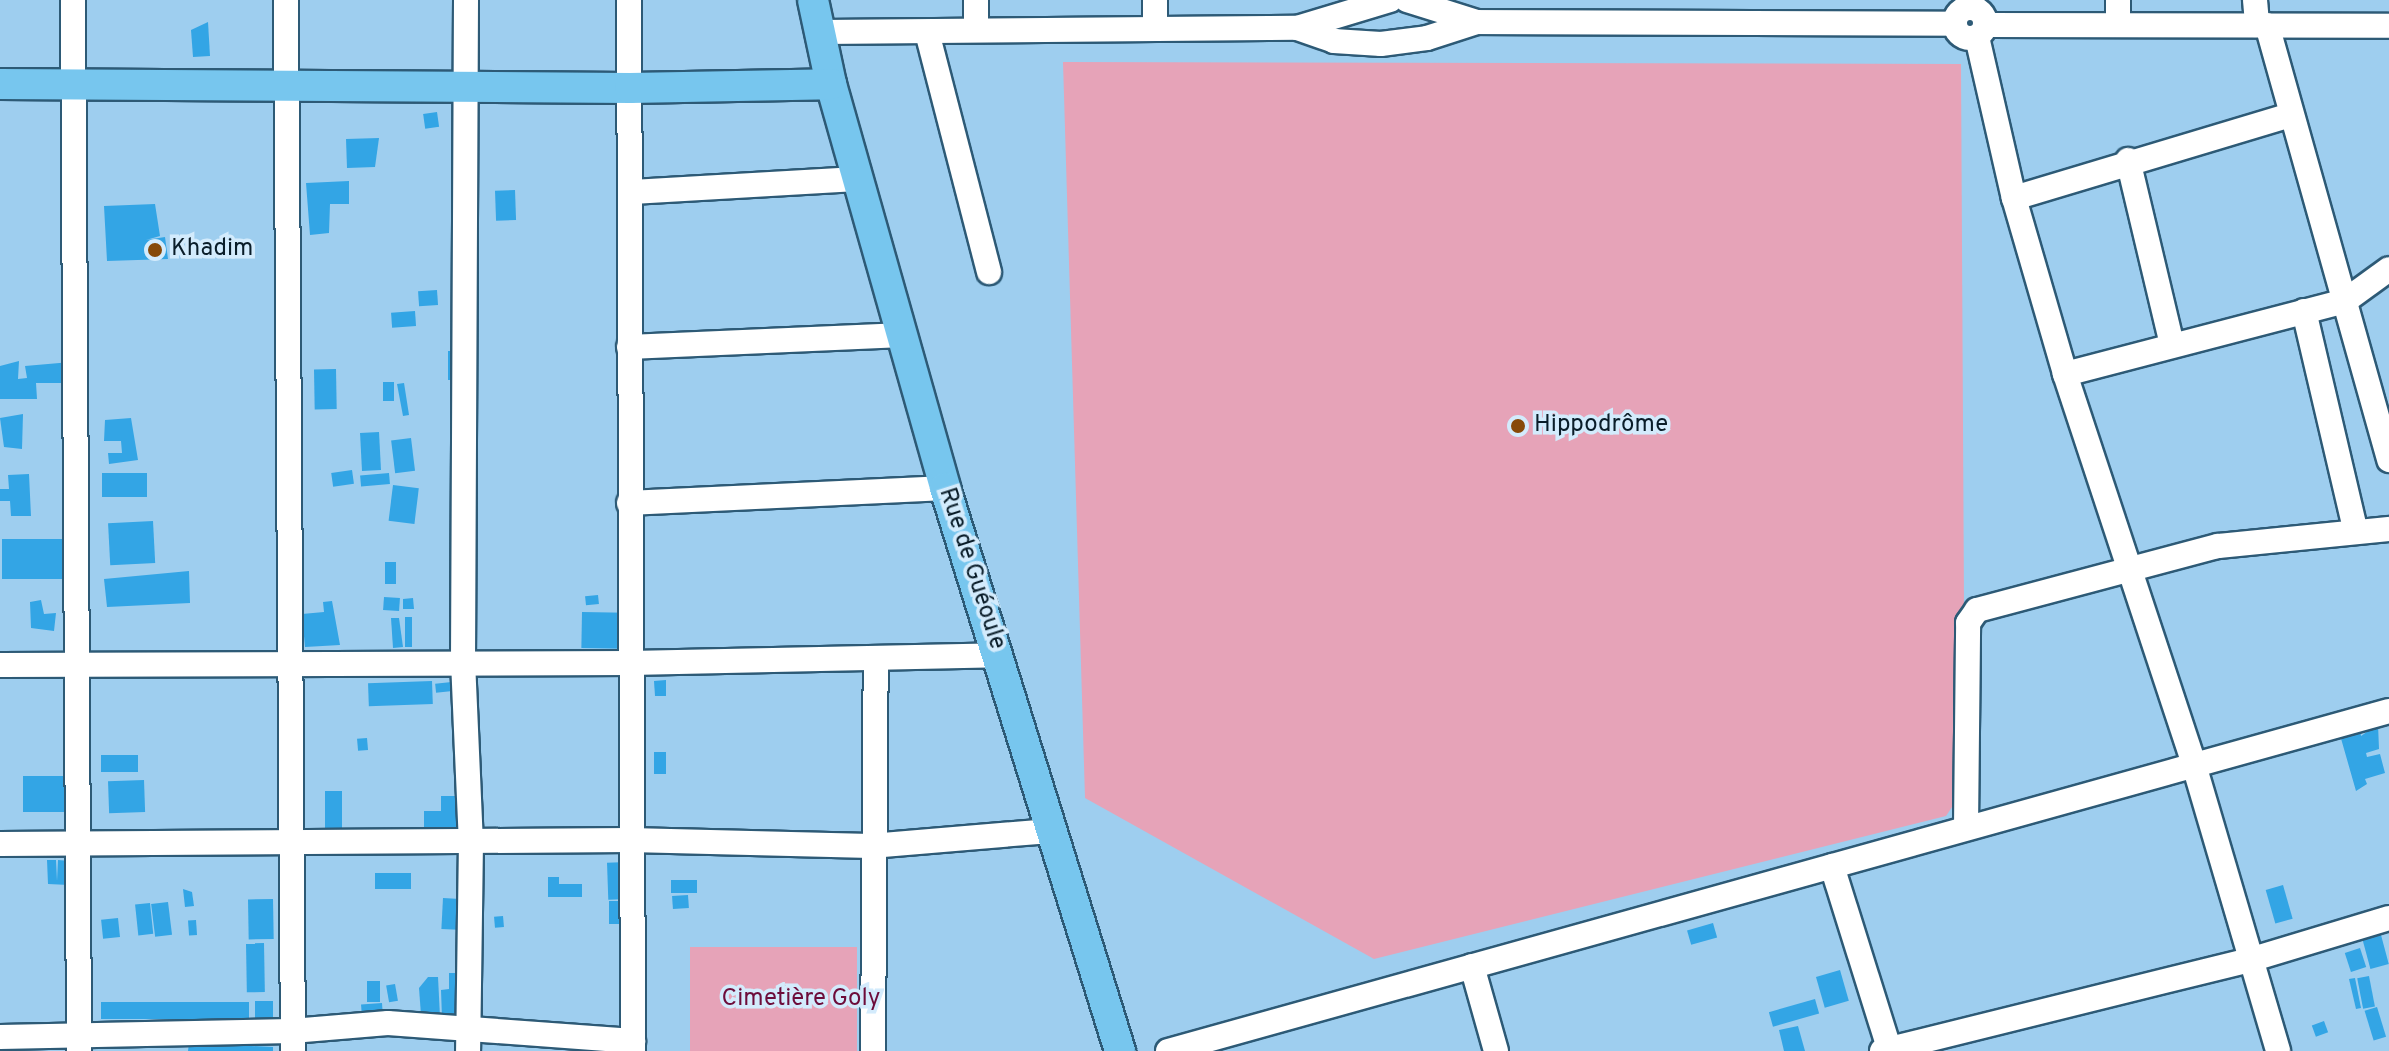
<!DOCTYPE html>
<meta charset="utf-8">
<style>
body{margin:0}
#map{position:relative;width:2389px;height:1051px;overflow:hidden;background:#9eceef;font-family:Overpass,sans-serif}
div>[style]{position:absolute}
.green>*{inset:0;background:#e6a3b8;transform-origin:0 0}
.building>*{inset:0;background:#33a5e5;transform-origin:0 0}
.roads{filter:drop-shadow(2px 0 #2d5a76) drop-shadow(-2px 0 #2d5a76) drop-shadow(0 2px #2d5a76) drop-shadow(0 -2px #2d5a76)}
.minor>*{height:24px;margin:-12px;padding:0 12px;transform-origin:12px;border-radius:12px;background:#fff}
.minor>.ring{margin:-12px;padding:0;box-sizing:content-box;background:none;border:24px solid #fff;border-radius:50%}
.major>*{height:30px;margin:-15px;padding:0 15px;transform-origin:15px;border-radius:15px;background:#77c6ee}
.dots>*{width:22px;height:22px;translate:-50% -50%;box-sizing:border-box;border:4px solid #d3ebfc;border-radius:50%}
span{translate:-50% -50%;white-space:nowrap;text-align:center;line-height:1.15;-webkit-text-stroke:7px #d3ebfc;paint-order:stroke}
.poi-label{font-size:24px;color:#0a1d29}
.left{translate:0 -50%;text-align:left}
.street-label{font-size:24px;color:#0a1d29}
.park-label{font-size:24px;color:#6d0c3a}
</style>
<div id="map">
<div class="green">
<div style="clip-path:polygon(1063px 62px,1961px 64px,1965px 788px,1946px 816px,1374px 959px,1085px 798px)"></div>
<div style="left:857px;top:947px;width:104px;height:167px;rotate:90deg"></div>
</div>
<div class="building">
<div style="clip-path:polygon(208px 22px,210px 56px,193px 57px,191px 30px)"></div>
<div style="left:437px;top:112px;width:15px;height:14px;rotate:82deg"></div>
<div style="clip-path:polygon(379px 138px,375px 167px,347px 168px,346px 139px)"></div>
<div style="clip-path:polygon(349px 181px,349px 204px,330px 204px,329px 233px,310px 235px,306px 183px)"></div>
<div style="left:515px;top:190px;width:30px;height:20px;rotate:88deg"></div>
<div style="clip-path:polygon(155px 204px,160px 236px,146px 240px,165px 237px,168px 259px,107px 261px,104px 206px)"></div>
<div style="left:437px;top:290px;width:15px;height:19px;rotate:86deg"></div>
<div style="left:415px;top:311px;width:15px;height:24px;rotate:86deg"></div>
<div style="left:448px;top:351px;width:12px;height:29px"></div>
<div style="clip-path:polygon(19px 361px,18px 379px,27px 378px,25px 366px,71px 362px,73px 383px,36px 383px,37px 399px,0 399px,0 366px)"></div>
<div style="left:336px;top:369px;width:40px;height:22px;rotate:89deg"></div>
<div style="left:383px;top:382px;width:11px;height:19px"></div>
<div style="clip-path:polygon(404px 383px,409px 415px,403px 416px,397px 384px)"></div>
<div style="clip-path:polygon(23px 414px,22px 449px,4px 447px,0 418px)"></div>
<div style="clip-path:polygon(131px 418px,138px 460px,109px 464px,108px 453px,122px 453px,121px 441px,104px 441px,105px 420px)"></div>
<div style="left:379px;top:432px;width:38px;height:19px;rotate:87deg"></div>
<div style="left:411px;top:438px;width:33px;height:20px;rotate:83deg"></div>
<div style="left:352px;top:470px;width:14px;height:21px;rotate:82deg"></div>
<div style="left:102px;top:473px;width:45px;height:24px"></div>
<div style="left:389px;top:473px;width:11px;height:29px;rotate:85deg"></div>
<div style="clip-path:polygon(29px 474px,31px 516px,11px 516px,10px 501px,0 501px,0 489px,9px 489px,8px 475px)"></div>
<div style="left:393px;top:485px;width:26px;height:36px;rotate:7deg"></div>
<div style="left:153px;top:521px;width:42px;height:45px;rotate:87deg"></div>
<div style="left:71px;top:539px;width:40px;height:69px;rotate:90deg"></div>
<div style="left:385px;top:562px;width:11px;height:22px"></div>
<div style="clip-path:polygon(189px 571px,190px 603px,107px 607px,104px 579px)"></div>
<div style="left:598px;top:595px;width:9px;height:13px;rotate:84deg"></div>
<div style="left:384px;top:597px;width:16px;height:13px;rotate:4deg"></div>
<div style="clip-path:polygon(413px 598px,414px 609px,403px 609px,403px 599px)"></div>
<div style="clip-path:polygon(41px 600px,44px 614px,56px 613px,54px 631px,31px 628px,30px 602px)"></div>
<div style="clip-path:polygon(332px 601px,340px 645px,305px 647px,302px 614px,324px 612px,323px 602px)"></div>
<div style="left:582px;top:612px;width:44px;height:36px;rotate:1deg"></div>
<div style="left:405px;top:617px;width:7px;height:30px"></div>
<div style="clip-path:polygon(391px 618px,399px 618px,403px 647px,393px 648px)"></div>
<div style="clip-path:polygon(666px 680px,666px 696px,655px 696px,654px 681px)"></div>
<div style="left:432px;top:681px;width:23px;height:64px;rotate:88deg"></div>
<div style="left:461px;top:681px;width:9px;height:26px;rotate:84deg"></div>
<div style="clip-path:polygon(2378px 724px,2379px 749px,2366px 753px,2367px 757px,2380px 754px,2385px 773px,2365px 779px,2367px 784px,2356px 791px,2340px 735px,2360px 729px,2361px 736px)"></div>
<div style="left:367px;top:738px;width:12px;height:10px;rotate:85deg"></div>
<div style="left:654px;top:752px;width:12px;height:22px"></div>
<div style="left:101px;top:755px;width:37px;height:17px"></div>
<div style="left:23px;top:776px;width:45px;height:36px"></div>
<div style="left:144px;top:780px;width:32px;height:36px;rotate:88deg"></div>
<div style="left:325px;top:791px;width:17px;height:39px"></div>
<div style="clip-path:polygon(441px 796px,464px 796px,459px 830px,424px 831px,424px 811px,441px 811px)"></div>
<div style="clip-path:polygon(47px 860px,56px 860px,57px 881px,58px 860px,70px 861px,69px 885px,48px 884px)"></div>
<div style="left:627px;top:862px;width:37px;height:20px;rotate:88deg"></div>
<div style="left:411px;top:873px;width:16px;height:36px;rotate:90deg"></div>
<div style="clip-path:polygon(548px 877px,559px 877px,559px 884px,582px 884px,582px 897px,548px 897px)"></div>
<div style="left:697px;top:880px;width:13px;height:26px;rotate:90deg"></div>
<div style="left:2283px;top:885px;width:35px;height:18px;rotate:74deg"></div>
<div style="clip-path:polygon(183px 889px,192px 892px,194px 906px,185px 907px)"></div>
<div style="left:688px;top:895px;width:13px;height:16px;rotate:86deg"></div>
<div style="left:443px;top:898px;width:17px;height:31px;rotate:3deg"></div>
<div style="left:273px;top:899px;width:40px;height:25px;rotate:89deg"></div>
<div style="left:609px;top:901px;width:17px;height:23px"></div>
<div style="left:168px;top:902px;width:33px;height:17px;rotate:83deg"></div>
<div style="left:150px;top:903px;width:31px;height:15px;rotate:84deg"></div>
<div style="left:503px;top:916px;width:11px;height:9px;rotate:85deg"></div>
<div style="left:118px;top:918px;width:19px;height:17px;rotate:84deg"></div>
<div style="left:196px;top:920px;width:15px;height:8px;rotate:86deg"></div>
<div style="left:1713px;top:923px;width:15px;height:27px;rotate:74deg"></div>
<div style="left:2381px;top:935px;width:30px;height:19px;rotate:75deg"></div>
<div style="left:264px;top:943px;width:49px;height:18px;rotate:89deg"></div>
<div style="left:2360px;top:948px;width:20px;height:16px;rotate:72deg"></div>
<div style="left:1840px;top:970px;width:32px;height:25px;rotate:74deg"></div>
<div style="clip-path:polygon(449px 973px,462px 973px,462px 1021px,442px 1018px,441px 990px,449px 989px)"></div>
<div style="left:2369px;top:976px;width:31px;height:12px;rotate:79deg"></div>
<div style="clip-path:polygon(428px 977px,438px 977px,440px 1017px,421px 1015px,419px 988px)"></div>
<div style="clip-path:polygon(2355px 978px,2361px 1008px,2356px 1009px,2349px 979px)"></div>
<div style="left:367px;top:981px;width:13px;height:21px"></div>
<div style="left:395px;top:984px;width:17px;height:9px;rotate:80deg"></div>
<div style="left:1815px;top:999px;width:15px;height:48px;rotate:74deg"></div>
<div style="left:255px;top:1001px;width:18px;height:19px"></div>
<div style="left:249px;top:1002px;width:17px;height:148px;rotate:90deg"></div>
<div style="left:382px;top:1003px;width:16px;height:21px;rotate:86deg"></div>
<div style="left:2377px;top:1007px;width:31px;height:13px;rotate:73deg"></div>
<div style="left:2324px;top:1021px;width:12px;height:13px;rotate:70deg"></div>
<div style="clip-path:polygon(1798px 1026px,1805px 1051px,1784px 1051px,1779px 1030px)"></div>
<div style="clip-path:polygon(189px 1043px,273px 1047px,273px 1051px,188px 1051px)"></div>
</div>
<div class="roads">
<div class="minor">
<div style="left:73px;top:0;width:1051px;rotate:89.67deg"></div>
<div style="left:286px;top:0;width:1051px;rotate:89.62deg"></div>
<div style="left:466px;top:0;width:661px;rotate:90.26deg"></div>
<div style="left:463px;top:661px;width:180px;rotate:87.5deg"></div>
<div style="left:471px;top:841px;width:210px;rotate:90.8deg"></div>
<div style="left:629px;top:0;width:1051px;rotate:89.78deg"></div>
<div style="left:1155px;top:0;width:29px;rotate:90deg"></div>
<div style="left:1407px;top:0;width:73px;rotate:17.4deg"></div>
<div style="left:1477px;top:22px;width:478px;rotate:0.2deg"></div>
<div style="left:2255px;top:0;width:25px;rotate:85deg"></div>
<div class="ring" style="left:1955px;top:8px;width:6px;height:6px"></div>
<div style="left:1986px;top:25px;width:403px;rotate:0.1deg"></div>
<div style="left:2118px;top:25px;width:25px;rotate:-90deg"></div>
<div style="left:2267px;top:25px;width:452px;rotate:74.3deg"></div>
<div style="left:1297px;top:28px;width:97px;rotate:-16.8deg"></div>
<div style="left:976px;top:29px;width:29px;rotate:-90deg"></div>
<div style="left:822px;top:32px;width:475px;rotate:-0.5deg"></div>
<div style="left:1297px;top:28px;width:39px;rotate:19deg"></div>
<div style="left:1334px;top:41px;width:47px;rotate:3.7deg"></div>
<div style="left:1381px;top:44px;width:46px;rotate:-7.4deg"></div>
<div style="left:1427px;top:38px;width:52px;rotate:-17.7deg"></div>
<div style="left:927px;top:32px;width:248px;rotate:75.5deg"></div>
<div style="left:1977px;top:37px;width:165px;rotate:77.1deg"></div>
<div style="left:2014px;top:198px;width:183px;rotate:73.8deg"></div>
<div style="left:2065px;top:374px;width:412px;rotate:71.7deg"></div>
<div style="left:2194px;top:765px;width:298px;rotate:73.6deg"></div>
<div style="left:2128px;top:160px;width:190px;rotate:76.6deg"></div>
<div style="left:631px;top:192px;width:227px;rotate:-3.3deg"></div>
<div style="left:2014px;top:198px;width:288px;rotate:-16.7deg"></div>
<div style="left:2304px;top:311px;width:227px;rotate:76.8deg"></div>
<div style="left:629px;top:347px;width:274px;rotate:-2.5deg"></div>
<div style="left:2065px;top:374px;width:289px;rotate:-14.6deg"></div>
<div style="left:2345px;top:301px;width:54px;rotate:-36deg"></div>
<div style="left:629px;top:503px;width:316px;rotate:-2.7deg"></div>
<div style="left:0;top:665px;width:630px;rotate:-0.18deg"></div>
<div style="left:630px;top:663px;width:369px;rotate:-1.2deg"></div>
<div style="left:1966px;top:827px;width:204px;rotate:-89.4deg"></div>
<div style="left:1968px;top:623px;width:16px;rotate:-55deg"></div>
<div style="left:1977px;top:610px;width:249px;rotate:-14.9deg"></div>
<div style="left:2218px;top:546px;width:172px;rotate:-5.7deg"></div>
<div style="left:0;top:844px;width:630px;rotate:-0.36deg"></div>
<div style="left:630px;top:840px;width:241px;rotate:1.4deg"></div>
<div style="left:871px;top:846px;width:180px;rotate:-4.8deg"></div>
<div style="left:1832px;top:866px;width:194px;rotate:72.6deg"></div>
<div style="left:1472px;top:966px;width:88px;rotate:74.2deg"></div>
<div style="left:0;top:1037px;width:292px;rotate:-1.2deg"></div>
<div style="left:292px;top:1031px;width:96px;rotate:-4.8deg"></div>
<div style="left:388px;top:1023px;width:246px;rotate:4.2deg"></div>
<div style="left:873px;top:1051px;width:391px;rotate:-89.6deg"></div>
<div style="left:1168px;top:1051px;width:1267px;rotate:-15.56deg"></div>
<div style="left:1882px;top:1051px;width:382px;rotate:-13.9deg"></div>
<div style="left:2253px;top:959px;width:142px;rotate:-16.8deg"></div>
</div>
<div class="major">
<div style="left:813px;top:0;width:86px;rotate:77.9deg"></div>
<div style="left:831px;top:84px;width:420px;rotate:74.2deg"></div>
<div style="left:945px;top:488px;width:590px;rotate:72.73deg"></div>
<div style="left:0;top:84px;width:630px;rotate:0.36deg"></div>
<div style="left:630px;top:88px;width:201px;rotate:-1.1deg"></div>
</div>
</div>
<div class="dots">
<div style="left:155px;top:250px;background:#874908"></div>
<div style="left:1518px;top:426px;background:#874908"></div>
</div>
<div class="poi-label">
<span class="left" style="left:171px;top:250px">Khadim</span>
<span class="left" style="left:1534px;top:426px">Hippodrôme</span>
</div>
<div class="street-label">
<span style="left:971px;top:569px;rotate:72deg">Rue de Guéoule</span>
</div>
<div class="park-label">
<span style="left:801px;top:1000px">Cimetière Goly</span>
</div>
</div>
